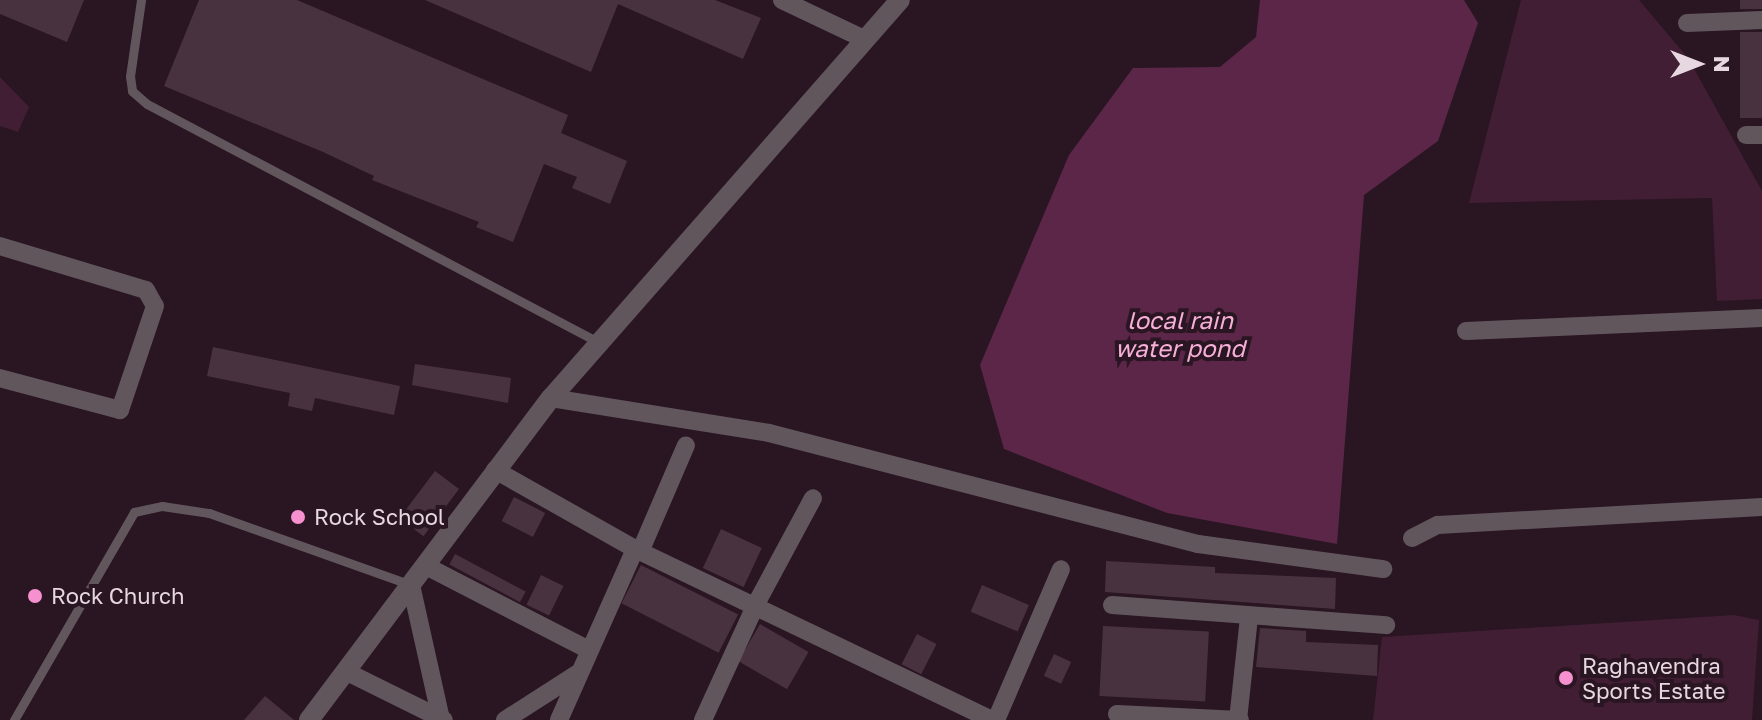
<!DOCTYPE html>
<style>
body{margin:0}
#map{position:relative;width:1762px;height:720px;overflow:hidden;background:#2a1522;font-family:"Golos Text",sans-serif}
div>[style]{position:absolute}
.green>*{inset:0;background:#411e34}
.water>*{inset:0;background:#5b2648}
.building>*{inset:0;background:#49323f;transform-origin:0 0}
.service>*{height:9px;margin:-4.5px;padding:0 4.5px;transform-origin:4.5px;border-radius:4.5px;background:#62565d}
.minor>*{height:18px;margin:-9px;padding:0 9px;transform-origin:9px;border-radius:9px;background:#62565d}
.tertiary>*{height:20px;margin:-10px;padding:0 10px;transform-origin:10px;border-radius:10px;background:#62565d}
.dots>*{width:22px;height:22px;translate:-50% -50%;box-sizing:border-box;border:4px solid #2a1522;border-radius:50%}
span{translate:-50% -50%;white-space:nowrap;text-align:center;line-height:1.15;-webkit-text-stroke:8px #2a1522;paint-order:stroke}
.poi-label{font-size:22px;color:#e7d7e0}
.left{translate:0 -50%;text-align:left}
.water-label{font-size:24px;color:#f6b0d8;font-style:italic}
.north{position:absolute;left:1658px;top:24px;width:80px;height:80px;-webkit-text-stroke:6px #2a1522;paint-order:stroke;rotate:90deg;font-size:22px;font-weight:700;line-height:32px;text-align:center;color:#e7d7e0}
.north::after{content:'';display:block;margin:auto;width:28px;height:36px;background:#e7d7e0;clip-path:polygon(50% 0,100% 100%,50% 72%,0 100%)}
</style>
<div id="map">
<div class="green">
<div style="clip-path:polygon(1521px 0,1639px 0,1688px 58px,1762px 191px,1762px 299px,1717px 301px,1712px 198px,1469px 203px)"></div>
<div style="clip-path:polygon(0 77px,29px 107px,18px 132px,0 126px)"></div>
<div style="clip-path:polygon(1734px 615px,1759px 620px,1752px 720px,1373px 720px,1382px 637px)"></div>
</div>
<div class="water">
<div style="clip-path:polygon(1260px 0,1464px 0,1478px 23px,1438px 141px,1364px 195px,1337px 544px,1167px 513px,1004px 449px,980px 365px,1069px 155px,1133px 68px,1220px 67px,1256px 37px)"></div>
</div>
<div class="building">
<div style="clip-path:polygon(0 0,84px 0,67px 42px,0 14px)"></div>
<div style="clip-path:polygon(199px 0,297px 0,568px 115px,561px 133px,627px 161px,610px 204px,572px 188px,577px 177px,544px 164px,513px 242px,476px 227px,479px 222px,372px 180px,374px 176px,323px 152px,164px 86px)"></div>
<div style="clip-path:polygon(425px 0,715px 0,761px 18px,743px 59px,618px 4px,591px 72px)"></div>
<div style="left:1740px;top:0;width:22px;height:9px"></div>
<div style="left:1762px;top:32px;width:86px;height:22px;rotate:90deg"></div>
<div style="clip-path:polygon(213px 347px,400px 386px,394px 415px,315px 398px,312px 411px,288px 406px,290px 393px,207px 376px)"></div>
<div style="clip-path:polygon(415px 364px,511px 378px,508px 403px,412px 385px)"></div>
<div style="left:435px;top:471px;width:30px;height:59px;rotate:37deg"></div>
<div style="left:514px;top:497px;width:35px;height:27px;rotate:27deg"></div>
<div style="left:721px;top:529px;width:45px;height:43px;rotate:25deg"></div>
<div style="left:455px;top:554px;width:80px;height:12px;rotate:28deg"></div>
<div style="clip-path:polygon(1106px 561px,1215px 567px,1215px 573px,1336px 578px,1335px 609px,1105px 592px)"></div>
<div style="left:641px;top:565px;width:109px;height:43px;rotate:27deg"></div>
<div style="left:541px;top:575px;width:25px;height:33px;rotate:26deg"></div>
<div style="left:982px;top:585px;width:51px;height:29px;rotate:23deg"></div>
<div style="left:760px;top:624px;width:56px;height:43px;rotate:30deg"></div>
<div style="left:1103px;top:626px;width:106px;height:70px;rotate:3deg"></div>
<div style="clip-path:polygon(1260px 628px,1306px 631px,1306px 642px,1378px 645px,1377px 676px,1256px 667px)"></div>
<div style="left:917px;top:634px;width:22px;height:34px;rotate:27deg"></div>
<div style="left:1054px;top:654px;width:19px;height:24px;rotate:25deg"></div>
<div style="clip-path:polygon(265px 696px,294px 720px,244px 720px)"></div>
</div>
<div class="service">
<div style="left:141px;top:0;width:77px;rotate:98.2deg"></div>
<div style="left:130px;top:76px;width:15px;rotate:82deg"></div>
<div style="left:132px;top:91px;width:20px;rotate:41deg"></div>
<div style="left:147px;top:104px;width:510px;rotate:27.82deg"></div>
<div style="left:14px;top:720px;width:240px;rotate:-60deg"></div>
<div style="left:134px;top:512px;width:29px;rotate:-12deg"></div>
<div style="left:162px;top:506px;width:48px;rotate:8.5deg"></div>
<div style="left:209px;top:513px;width:214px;rotate:19.6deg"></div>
</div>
<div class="minor">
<div style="left:782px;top:0;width:91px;rotate:25.4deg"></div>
<div style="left:1687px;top:23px;width:75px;rotate:-2.3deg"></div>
<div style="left:1746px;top:135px;width:16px"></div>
<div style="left:0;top:246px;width:152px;rotate:16.8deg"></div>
<div style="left:146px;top:290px;width:18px;rotate:61deg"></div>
<div style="left:155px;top:306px;width:110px;rotate:108.6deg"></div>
<div style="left:120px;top:410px;width:124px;rotate:-165.1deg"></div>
<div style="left:1466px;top:331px;width:296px;rotate:-2.5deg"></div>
<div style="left:551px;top:398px;width:221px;rotate:9.1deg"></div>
<div style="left:769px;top:433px;width:443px;rotate:14.5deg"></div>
<div style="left:1198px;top:544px;width:187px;rotate:7.7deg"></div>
<div style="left:495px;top:470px;width:161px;rotate:29.4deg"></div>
<div style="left:635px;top:549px;width:396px;rotate:25.6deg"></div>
<div style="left:1412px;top:538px;width:29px;rotate:-27deg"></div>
<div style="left:1438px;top:525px;width:324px;rotate:-3.2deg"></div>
<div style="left:640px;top:552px;width:116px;rotate:-66.7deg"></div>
<div style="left:428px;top:567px;width:179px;rotate:27.3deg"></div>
<div style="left:411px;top:585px;width:137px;rotate:77.4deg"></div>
<div style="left:1112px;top:605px;width:275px;rotate:4.2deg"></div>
<div style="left:345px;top:671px;width:110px;rotate:26.3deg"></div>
<div style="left:1117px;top:714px;width:123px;rotate:2.8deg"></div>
<div style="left:505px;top:720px;width:85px;rotate:-32.6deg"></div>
<div style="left:559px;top:720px;width:187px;rotate:-66deg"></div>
<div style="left:703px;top:720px;width:128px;rotate:-65.4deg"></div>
<div style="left:756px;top:604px;width:120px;rotate:-61.7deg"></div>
<div style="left:996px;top:720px;width:164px;rotate:-66.7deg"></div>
<div style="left:1238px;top:720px;width:104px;rotate:-83.9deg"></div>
</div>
<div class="tertiary">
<div style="left:309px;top:720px;width:403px;rotate:-53.1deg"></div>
<div style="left:551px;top:398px;width:529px;rotate:-48.75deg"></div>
</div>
<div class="dots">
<div style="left:298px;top:517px;background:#f790ce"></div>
<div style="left:35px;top:596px;background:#f790ce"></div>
<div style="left:1566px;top:678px;background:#f790ce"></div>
</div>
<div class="poi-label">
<span class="left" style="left:314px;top:517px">Rock School</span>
<span class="left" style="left:51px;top:596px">Rock Church</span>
<span class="left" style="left:1582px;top:678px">Raghavendra<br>Sports Estate</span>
</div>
<div class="water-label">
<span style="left:1180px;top:334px">local rain<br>water pond</span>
</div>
<div class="north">N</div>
</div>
